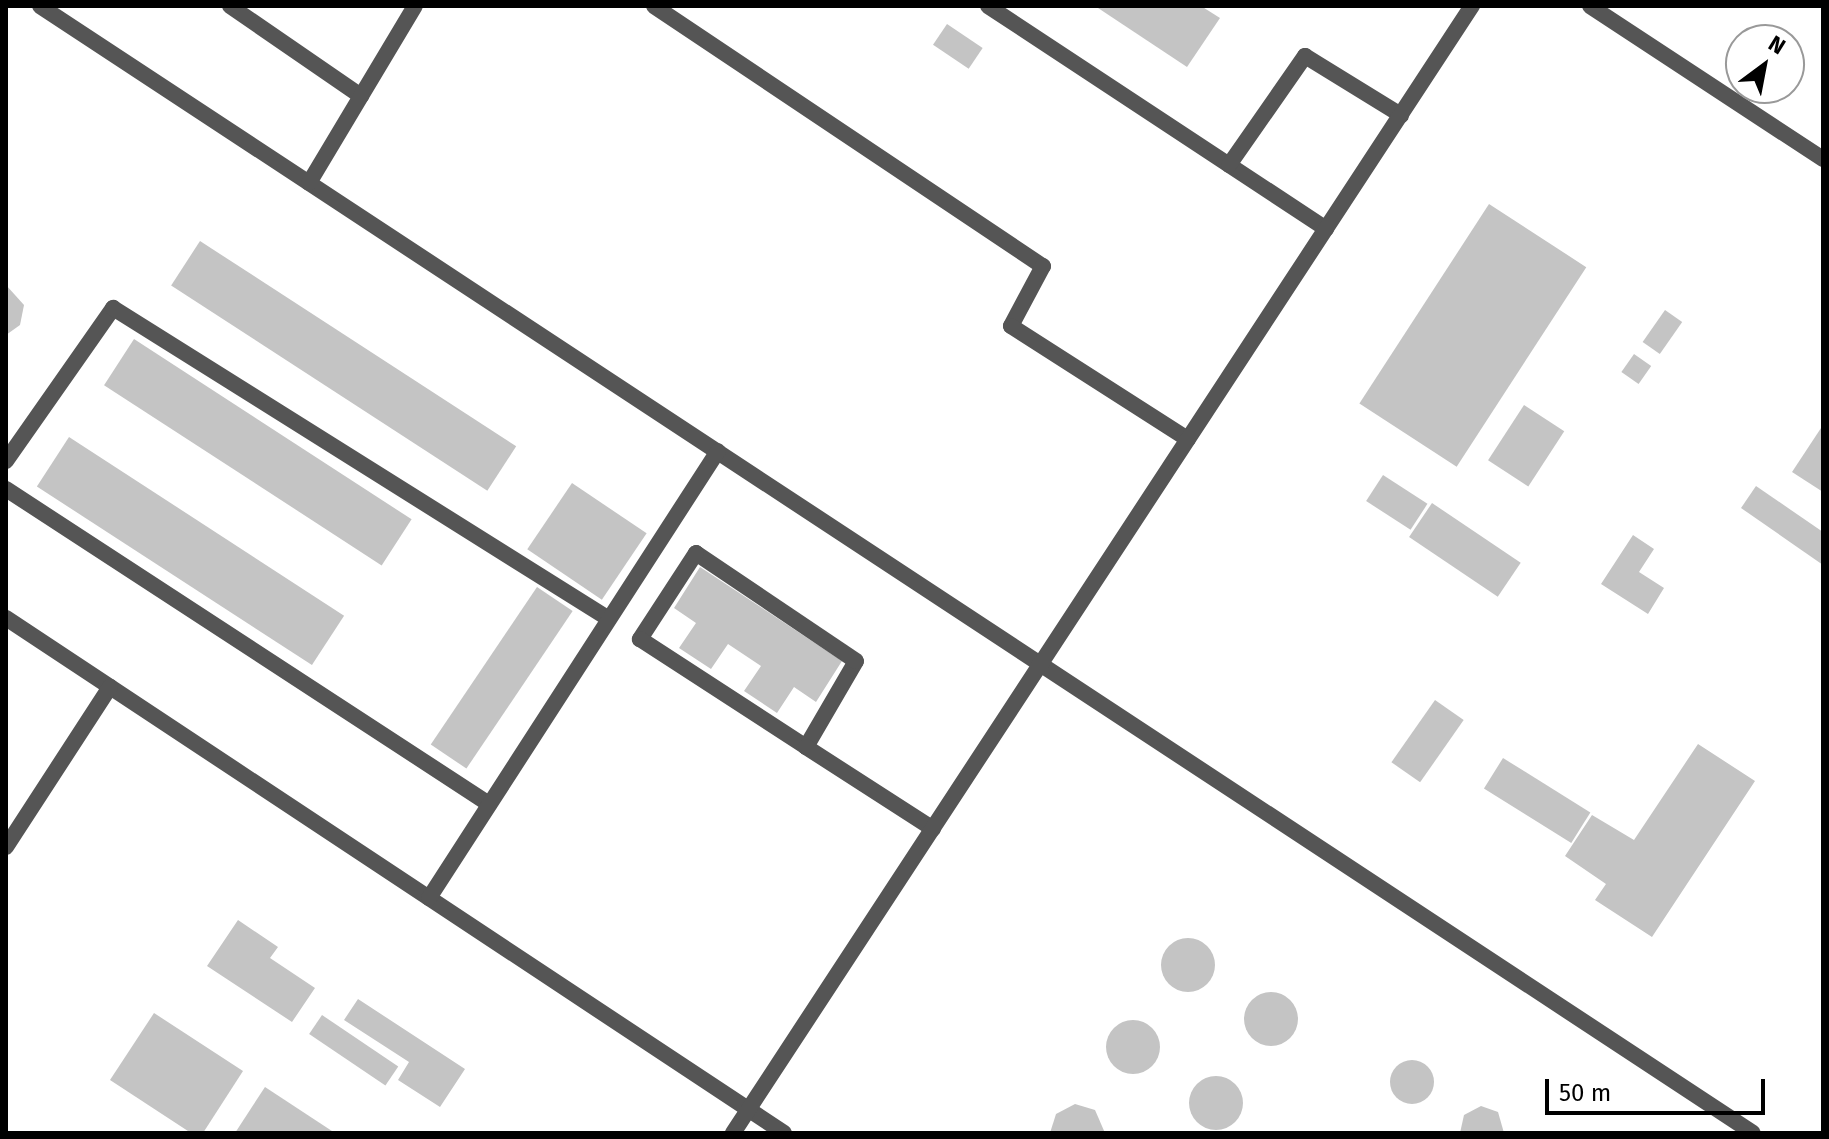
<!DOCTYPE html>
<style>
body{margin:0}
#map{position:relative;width:1829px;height:1139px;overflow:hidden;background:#fff;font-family:"Fira Sans",sans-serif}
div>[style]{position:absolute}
.building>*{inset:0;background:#c4c4c4;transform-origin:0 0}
.round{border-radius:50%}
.service>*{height:16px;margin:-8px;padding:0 8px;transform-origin:8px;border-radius:8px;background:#555}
span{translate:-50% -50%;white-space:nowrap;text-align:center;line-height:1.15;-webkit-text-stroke:7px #fff;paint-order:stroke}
.frame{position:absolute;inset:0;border:8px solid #000;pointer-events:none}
.north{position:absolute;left:1725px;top:24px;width:80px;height:80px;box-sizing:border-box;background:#fff;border:2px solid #999;border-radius:50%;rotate:32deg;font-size:22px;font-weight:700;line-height:32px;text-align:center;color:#000}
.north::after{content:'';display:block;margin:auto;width:28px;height:36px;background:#000;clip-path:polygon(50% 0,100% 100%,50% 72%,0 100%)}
.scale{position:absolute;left:1545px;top:1079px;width:220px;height:36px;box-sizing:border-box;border:4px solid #000;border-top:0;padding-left:10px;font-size:24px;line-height:28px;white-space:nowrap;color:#000;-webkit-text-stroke:6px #fff;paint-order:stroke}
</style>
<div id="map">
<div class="building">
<div style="clip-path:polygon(1095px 6px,1201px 6px,1220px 18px,1187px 67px)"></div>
<div style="left:947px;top:24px;width:43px;height:25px;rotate:34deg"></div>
<div style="left:1489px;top:204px;width:116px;height:238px;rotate:33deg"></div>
<div style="left:200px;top:241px;width:377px;height:53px;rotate:33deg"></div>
<div style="clip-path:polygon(6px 285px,24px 305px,20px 325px,6px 335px)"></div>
<div style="left:1665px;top:310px;width:21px;height:39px;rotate:35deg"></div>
<div style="left:134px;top:339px;width:331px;height:55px;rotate:33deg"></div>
<div style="left:1634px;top:354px;width:21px;height:22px;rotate:35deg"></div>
<div style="left:1524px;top:405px;width:48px;height:66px;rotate:33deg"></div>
<div style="clip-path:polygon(1823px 425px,1823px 492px,1792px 472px)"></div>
<div style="left:69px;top:437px;width:328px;height:59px;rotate:33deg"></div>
<div style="left:1383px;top:475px;width:53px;height:31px;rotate:33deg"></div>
<div style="left:572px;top:483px;width:90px;height:80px;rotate:34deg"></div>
<div style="clip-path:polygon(1756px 486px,1823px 532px,1823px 565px,1741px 508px)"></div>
<div style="left:1432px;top:503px;width:107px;height:41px;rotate:34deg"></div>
<div style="clip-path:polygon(1633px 535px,1654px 549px,1639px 572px,1664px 588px,1648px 614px,1601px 584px)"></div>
<div style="clip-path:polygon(700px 567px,842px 661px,816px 702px,794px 687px,777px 713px,744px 691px,761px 666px,728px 644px,711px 669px,679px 648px,696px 623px,674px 608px)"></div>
<div style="left:537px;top:587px;width:43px;height:190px;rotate:34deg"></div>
<div style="left:1435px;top:700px;width:35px;height:76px;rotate:35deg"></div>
<div style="clip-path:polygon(1698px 744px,1755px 781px,1652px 937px,1595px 900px,1606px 884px,1565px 856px,1592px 815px,1634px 840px)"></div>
<div style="left:1503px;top:758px;width:103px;height:36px;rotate:32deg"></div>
<div style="clip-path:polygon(238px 920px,278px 947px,270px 958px,315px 988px,292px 1022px,207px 966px)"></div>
<div class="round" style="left:1161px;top:938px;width:54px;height:54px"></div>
<div class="round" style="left:1244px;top:992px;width:54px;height:54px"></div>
<div style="clip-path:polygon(358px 999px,465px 1069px,440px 1107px,398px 1080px,409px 1062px,344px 1020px)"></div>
<div style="clip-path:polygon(154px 1013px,243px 1071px,203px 1133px,191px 1133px,110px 1080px)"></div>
<div style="left:322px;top:1015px;width:92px;height:23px;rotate:34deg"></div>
<div class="round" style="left:1106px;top:1020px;width:54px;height:54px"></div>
<div class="round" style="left:1390px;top:1060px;width:44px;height:44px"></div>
<div class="round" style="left:1189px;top:1076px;width:54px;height:54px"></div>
<div style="clip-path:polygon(265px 1087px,335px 1133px,235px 1133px)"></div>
<div style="clip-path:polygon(1075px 1104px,1095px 1110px,1105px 1133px,1050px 1133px,1056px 1114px)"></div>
<div style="clip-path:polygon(1481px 1106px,1498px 1112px,1504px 1133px,1460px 1133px,1464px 1115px)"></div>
</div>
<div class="service">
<div style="left:40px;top:6px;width:2050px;rotate:33.34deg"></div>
<div style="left:230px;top:6px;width:159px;rotate:34.5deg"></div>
<div style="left:654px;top:6px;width:468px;rotate:33.8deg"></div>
<div style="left:1043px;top:266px;width:68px;rotate:118.1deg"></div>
<div style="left:1011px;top:326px;width:210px;rotate:32.6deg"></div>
<div style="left:988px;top:6px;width:405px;rotate:33.4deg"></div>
<div style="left:1590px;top:6px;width:279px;rotate:33.3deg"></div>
<div style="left:1229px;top:165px;width:133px;rotate:-55.1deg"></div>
<div style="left:1305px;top:56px;width:113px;rotate:31.6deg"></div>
<div style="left:309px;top:183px;width:206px;rotate:-59.1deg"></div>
<div style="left:6px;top:461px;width:187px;rotate:-55deg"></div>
<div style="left:113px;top:308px;width:585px;rotate:32.09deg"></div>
<div style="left:6px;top:489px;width:577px;rotate:33.11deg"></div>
<div style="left:6px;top:618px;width:933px;rotate:33.5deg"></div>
<div style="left:806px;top:747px;width:99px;rotate:-59.8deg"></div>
<div style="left:856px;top:661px;width:193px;rotate:-146deg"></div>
<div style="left:696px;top:553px;width:103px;rotate:123.1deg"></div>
<div style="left:640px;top:639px;width:198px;rotate:33deg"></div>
<div style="left:806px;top:747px;width:151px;rotate:32.8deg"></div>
<div style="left:6px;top:847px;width:191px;rotate:-57deg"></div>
<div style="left:429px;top:898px;width:532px;rotate:-57.12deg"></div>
<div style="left:733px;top:1133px;width:1348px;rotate:-56.75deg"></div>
</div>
<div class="frame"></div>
<div class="north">N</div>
<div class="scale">50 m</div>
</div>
